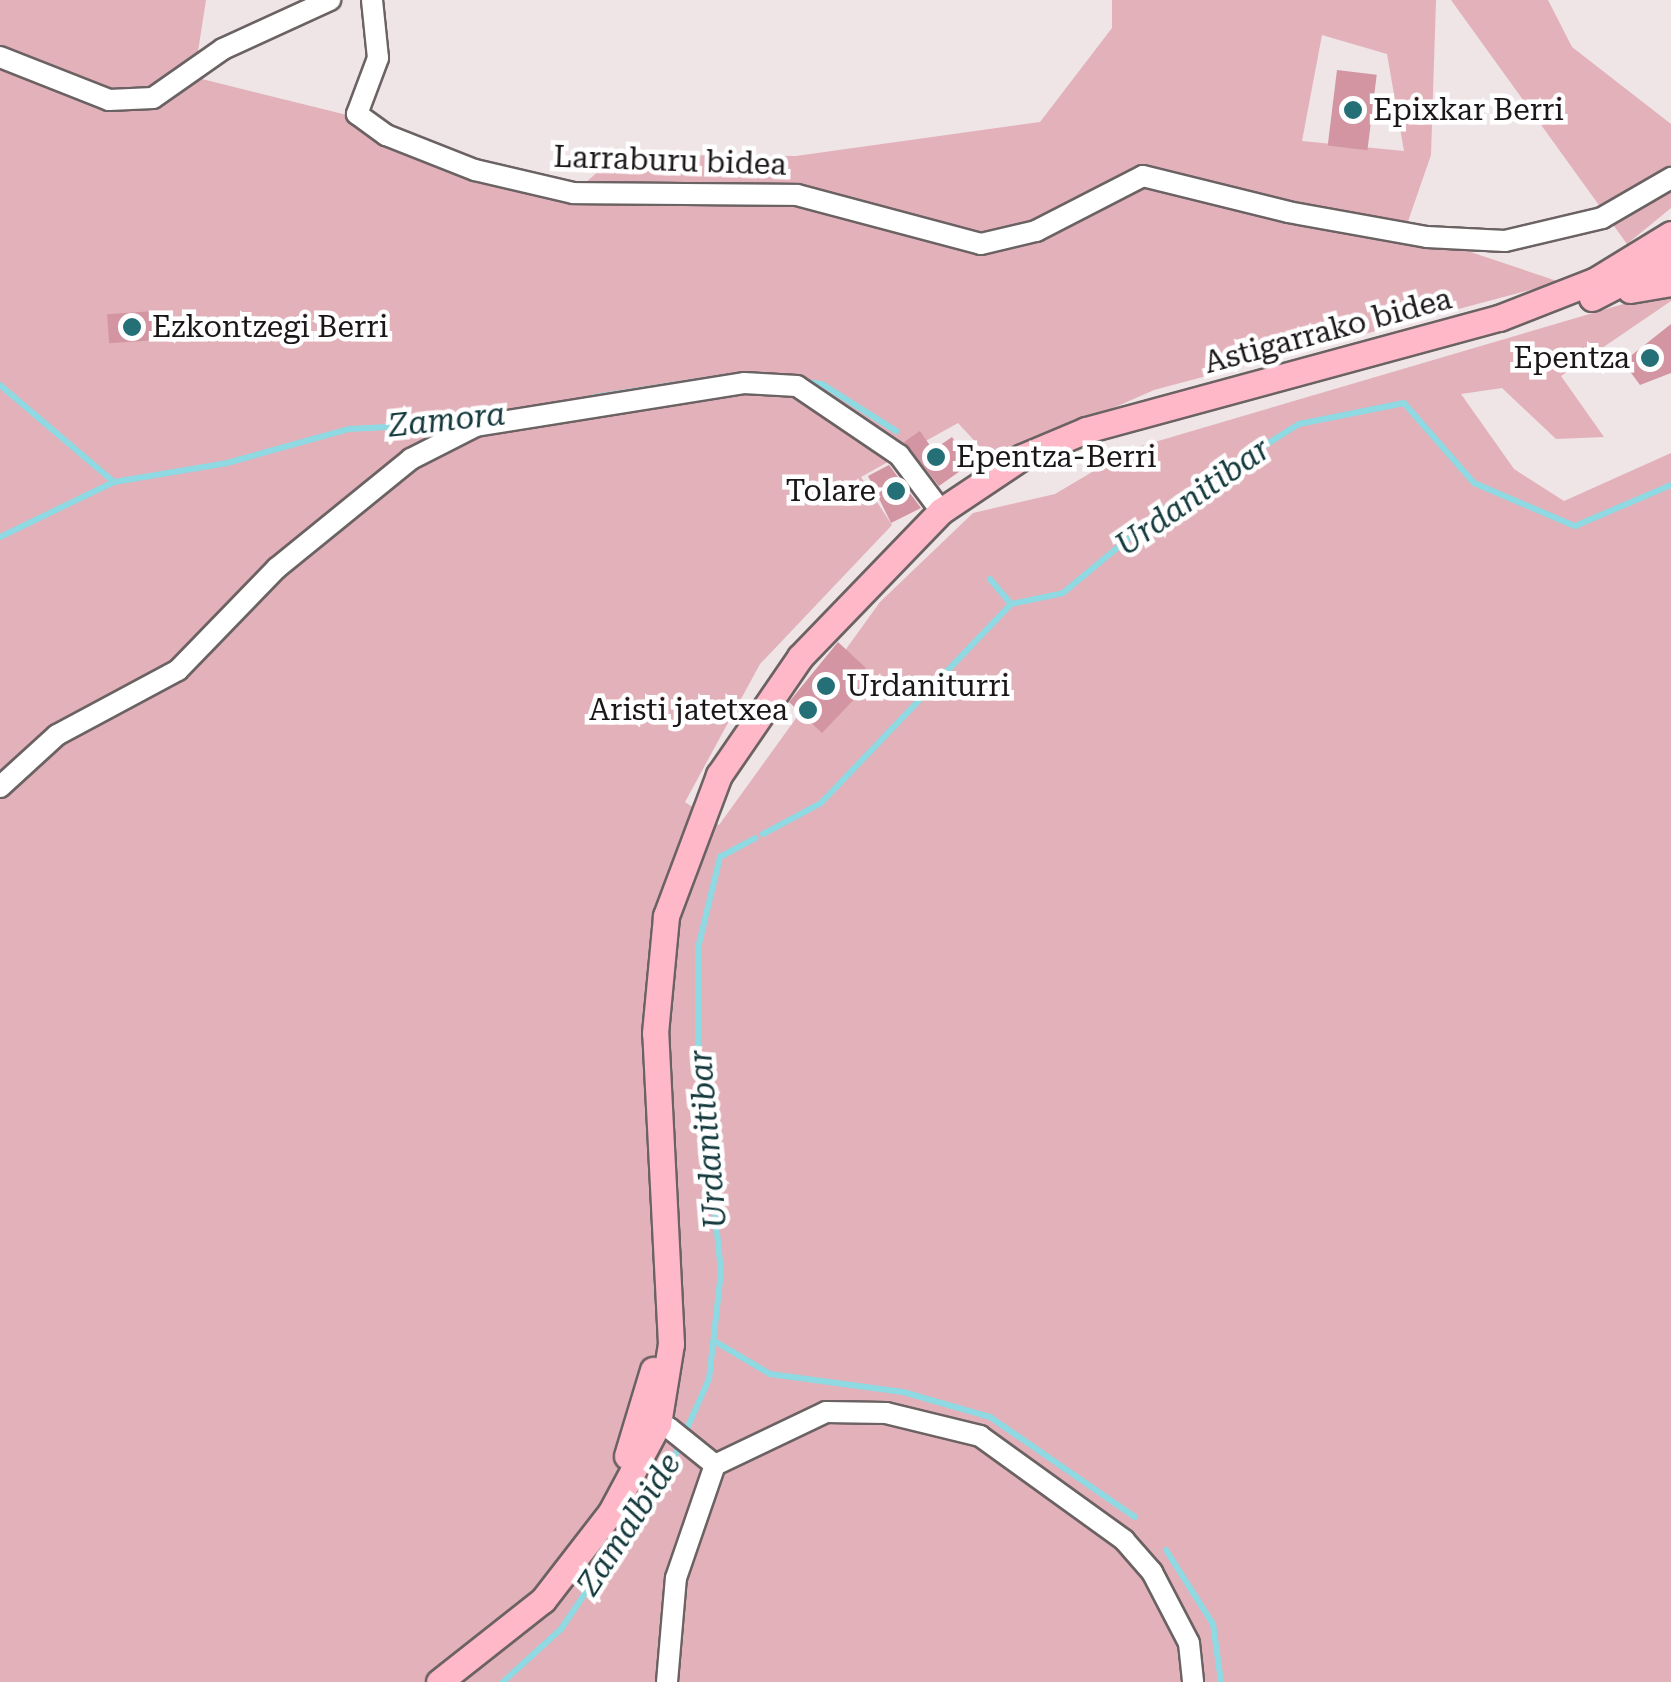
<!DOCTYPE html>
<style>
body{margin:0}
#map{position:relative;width:1671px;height:1682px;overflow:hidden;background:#efe4e6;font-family:"Roboto Serif",serif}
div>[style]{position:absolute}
.green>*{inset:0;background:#e2b1ba}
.stream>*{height:6px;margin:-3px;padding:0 3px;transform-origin:3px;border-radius:3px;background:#8ed9e2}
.building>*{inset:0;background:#d295a1;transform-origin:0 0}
.roads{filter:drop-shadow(2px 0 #6b6263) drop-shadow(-2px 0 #6b6263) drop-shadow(0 2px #6b6263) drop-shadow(0 -2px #6b6263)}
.minor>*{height:20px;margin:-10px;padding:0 10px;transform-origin:10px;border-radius:10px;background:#fff}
.major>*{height:25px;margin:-12.5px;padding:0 12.5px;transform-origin:12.5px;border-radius:12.5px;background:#feb8c8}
.dots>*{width:28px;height:28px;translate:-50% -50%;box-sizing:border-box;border:5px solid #fff;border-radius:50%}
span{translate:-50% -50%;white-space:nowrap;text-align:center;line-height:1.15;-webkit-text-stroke:9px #fff;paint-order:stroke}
.poi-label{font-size:30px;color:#1b1718}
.left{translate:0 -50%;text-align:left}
.right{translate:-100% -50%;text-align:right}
.street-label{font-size:30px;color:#1b1718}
.water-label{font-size:32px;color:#14393d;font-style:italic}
</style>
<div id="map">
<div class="green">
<div style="clip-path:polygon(evenodd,0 0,206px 0,194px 77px,355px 117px,568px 198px,617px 155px,796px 156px,1040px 122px,1112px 28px,1112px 0,1436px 0,1431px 155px,1405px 230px,1560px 282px,1154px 390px,993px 461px,958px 423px,861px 477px,892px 525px,760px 664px,685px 802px,719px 825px,880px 602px,973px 513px,1055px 494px,1131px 449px,1671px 290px,1671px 301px,1561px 376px,1604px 437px,1556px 439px,1502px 388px,1461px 394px,1514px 469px,1564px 501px,1671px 453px,1671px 1682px,0 1682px,0 0,1322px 35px,1387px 54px,1404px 151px,1302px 141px,1322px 35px)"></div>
<div style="clip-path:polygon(1451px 0,1548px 0,1572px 47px,1671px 124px,1671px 208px,1627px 244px)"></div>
</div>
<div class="stream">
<div style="left:802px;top:381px;width:20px;rotate:9deg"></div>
<div style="left:822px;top:384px;width:88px;rotate:32.4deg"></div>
<div style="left:0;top:385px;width:150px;rotate:40.4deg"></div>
<div style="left:595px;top:397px;width:137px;rotate:-8.8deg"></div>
<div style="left:0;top:537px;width:127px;rotate:-25.8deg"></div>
<div style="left:114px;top:482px;width:115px;rotate:-9.5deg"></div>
<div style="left:227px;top:463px;width:127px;rotate:-15.6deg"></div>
<div style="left:349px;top:429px;width:116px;rotate:-3deg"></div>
<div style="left:990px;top:579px;width:33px;rotate:50deg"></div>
<div style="left:763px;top:834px;width:66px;rotate:-28.1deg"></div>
<div style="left:821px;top:803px;width:275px;rotate:-46.3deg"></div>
<div style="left:1011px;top:604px;width:53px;rotate:-11.9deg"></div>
<div style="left:1063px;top:593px;width:133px;rotate:-39.8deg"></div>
<div style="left:1165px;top:508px;width:158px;rotate:-32.1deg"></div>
<div style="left:1299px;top:424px;width:107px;rotate:-11.3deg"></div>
<div style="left:1404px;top:403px;width:106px;rotate:48.8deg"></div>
<div style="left:1474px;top:483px;width:110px;rotate:23.1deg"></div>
<div style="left:1575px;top:526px;width:104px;rotate:-23.1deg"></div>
<div style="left:716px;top:1342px;width:63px;rotate:30.7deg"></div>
<div style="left:770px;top:1374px;width:134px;rotate:7.7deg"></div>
<div style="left:903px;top:1392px;width:91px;rotate:16deg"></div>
<div style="left:990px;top:1417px;width:176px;rotate:34.6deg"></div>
<div style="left:1166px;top:1550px;width:88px;rotate:57.6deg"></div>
<div style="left:1213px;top:1624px;width:59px;rotate:82.1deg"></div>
<div style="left:503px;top:1682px;width:79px;rotate:-42.4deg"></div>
<div style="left:561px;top:1629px;width:105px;rotate:-55.9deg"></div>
<div style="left:620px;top:1542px;width:95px;rotate:-57deg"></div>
<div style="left:672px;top:1462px;width:91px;rotate:-66deg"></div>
<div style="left:709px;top:1379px;width:108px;rotate:-83.6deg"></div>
<div style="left:721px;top:1272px;width:230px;rotate:-95.7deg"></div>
<div style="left:698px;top:1043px;width:95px;rotate:-90deg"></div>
<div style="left:698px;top:948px;width:94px;rotate:-76.4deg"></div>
<div style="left:720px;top:857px;width:40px;rotate:-28deg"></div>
</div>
<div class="building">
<div style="left:1337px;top:70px;width:40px;height:76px;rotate:7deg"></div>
<div style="left:155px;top:311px;width:29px;height:48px;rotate:86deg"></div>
<div style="clip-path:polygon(1671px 324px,1671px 373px,1640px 385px,1623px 362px)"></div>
<div style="clip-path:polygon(920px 431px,933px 450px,952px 437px,970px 464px,939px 486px,904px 442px)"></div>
<div style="clip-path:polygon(889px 465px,921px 508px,891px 523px,868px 476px)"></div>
<div style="clip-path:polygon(838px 642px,866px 668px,853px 682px,862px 691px,822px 733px,789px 702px)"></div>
</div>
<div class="roads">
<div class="minor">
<div style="left:372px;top:0;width:58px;rotate:84.1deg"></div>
<div style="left:378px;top:58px;width:60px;rotate:110.6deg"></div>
<div style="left:357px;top:114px;width:36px;rotate:36deg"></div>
<div style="left:386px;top:135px;width:96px;rotate:21.5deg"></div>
<div style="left:475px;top:170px;width:101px;rotate:13.2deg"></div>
<div style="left:573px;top:193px;width:224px;rotate:0.5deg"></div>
<div style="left:797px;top:195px;width:190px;rotate:14.9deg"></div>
<div style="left:981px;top:244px;width:57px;rotate:-13.3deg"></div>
<div style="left:1036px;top:231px;width:120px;rotate:-27.2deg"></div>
<div style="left:1143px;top:176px;width:149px;rotate:13.9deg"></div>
<div style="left:1288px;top:212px;width:141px;rotate:10.2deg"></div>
<div style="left:1427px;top:237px;width:78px;rotate:2.9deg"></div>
<div style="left:1505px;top:241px;width:100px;rotate:-13.3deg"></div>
<div style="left:1602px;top:218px;width:80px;rotate:-30.1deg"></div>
<div style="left:0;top:57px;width:117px;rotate:21.5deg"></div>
<div style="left:109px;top:100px;width:44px;rotate:-2.6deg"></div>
<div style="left:153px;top:98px;width:85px;rotate:-35deg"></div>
<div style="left:223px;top:49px;width:118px;rotate:-24.6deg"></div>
<div style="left:0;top:787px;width:77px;rotate:-42.4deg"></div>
<div style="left:57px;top:735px;width:137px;rotate:-28.2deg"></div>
<div style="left:178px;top:670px;width:142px;rotate:-45.9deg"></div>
<div style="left:277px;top:568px;width:173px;rotate:-39.1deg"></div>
<div style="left:411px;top:459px;width:73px;rotate:-26.9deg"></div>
<div style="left:476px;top:426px;width:271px;rotate:-9.1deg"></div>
<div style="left:744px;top:383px;width:53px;rotate:3.2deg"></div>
<div style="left:797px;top:386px;width:123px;rotate:34.1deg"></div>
<div style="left:899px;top:455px;width:70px;rotate:53.1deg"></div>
<div style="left:669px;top:1428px;width:59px;rotate:38.8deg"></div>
<div style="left:715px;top:1465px;width:123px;rotate:-25.5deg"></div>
<div style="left:826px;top:1412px;width:60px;rotate:1deg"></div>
<div style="left:886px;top:1413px;width:97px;rotate:13.7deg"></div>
<div style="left:980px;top:1436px;width:178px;rotate:35.8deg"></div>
<div style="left:1124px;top:1540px;width:43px;rotate:48.8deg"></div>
<div style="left:1152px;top:1572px;width:80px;rotate:62.5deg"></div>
<div style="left:1189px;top:1643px;width:39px;rotate:84deg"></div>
<div style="left:667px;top:1682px;width:104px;rotate:-85.1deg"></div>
<div style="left:676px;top:1578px;width:120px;rotate:-71deg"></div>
</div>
<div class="major">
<div style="left:1630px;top:290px;width:42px;rotate:-9.7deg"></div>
<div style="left:1592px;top:298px;width:89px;rotate:-27.4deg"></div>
<div style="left:627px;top:1456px;width:90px;rotate:-73.2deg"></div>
<div style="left:439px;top:1682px;width:132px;rotate:-38.3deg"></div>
<div style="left:543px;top:1600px;width:111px;rotate:-52.3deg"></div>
<div style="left:611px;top:1512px;width:100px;rotate:-61.9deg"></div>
<div style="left:658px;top:1424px;width:81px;rotate:-80.8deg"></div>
<div style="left:671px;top:1344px;width:311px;rotate:-92.9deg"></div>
<div style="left:655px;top:1033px;width:118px;rotate:-84.6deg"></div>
<div style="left:666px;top:916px;width:151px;rotate:-69.4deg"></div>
<div style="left:719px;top:775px;width:143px;rotate:-55.5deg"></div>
<div style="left:800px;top:657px;width:203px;rotate:-46deg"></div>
<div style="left:941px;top:511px;width:97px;rotate:-33.7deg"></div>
<div style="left:1022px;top:457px;width:69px;rotate:-22.9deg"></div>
<div style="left:1086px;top:430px;width:428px;rotate:-15.2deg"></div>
<div style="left:1499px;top:318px;width:104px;rotate:-21.4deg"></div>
<div style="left:1596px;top:280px;width:88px;rotate:-31.5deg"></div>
</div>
</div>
<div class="dots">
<div style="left:1353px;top:110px;background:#256f77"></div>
<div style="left:132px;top:327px;background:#256f77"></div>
<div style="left:1650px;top:358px;background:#256f77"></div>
<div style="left:936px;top:457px;background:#256f77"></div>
<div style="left:896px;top:491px;background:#256f77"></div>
<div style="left:826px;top:686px;background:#256f77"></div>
<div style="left:808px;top:710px;background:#256f77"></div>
</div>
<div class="poi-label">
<span class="left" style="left:1373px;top:110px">Epixkar Berri</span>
<span class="left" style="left:152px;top:327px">Ezkontzegi Berri</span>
<span class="right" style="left:1630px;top:358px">Epentza</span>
<span class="left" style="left:956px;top:457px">Epentza-Berri</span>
<span class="right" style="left:876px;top:491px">Tolare</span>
<span class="left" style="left:846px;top:686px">Urdaniturri</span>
<span class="right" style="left:788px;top:710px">Aristi jatetxea</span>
</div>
<div class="street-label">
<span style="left:670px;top:161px;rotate:2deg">Larraburu bidea</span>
<span style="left:1328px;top:331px;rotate:-15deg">Astigarrako bidea</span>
</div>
<div class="water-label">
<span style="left:447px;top:420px;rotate:-6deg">Zamora</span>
<span style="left:1193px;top:497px;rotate:-35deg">Urdanitibar</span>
<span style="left:708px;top:1139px;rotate:-95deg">Urdanitibar</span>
<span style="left:629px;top:1524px;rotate:-57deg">Zamalbide</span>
</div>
</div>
